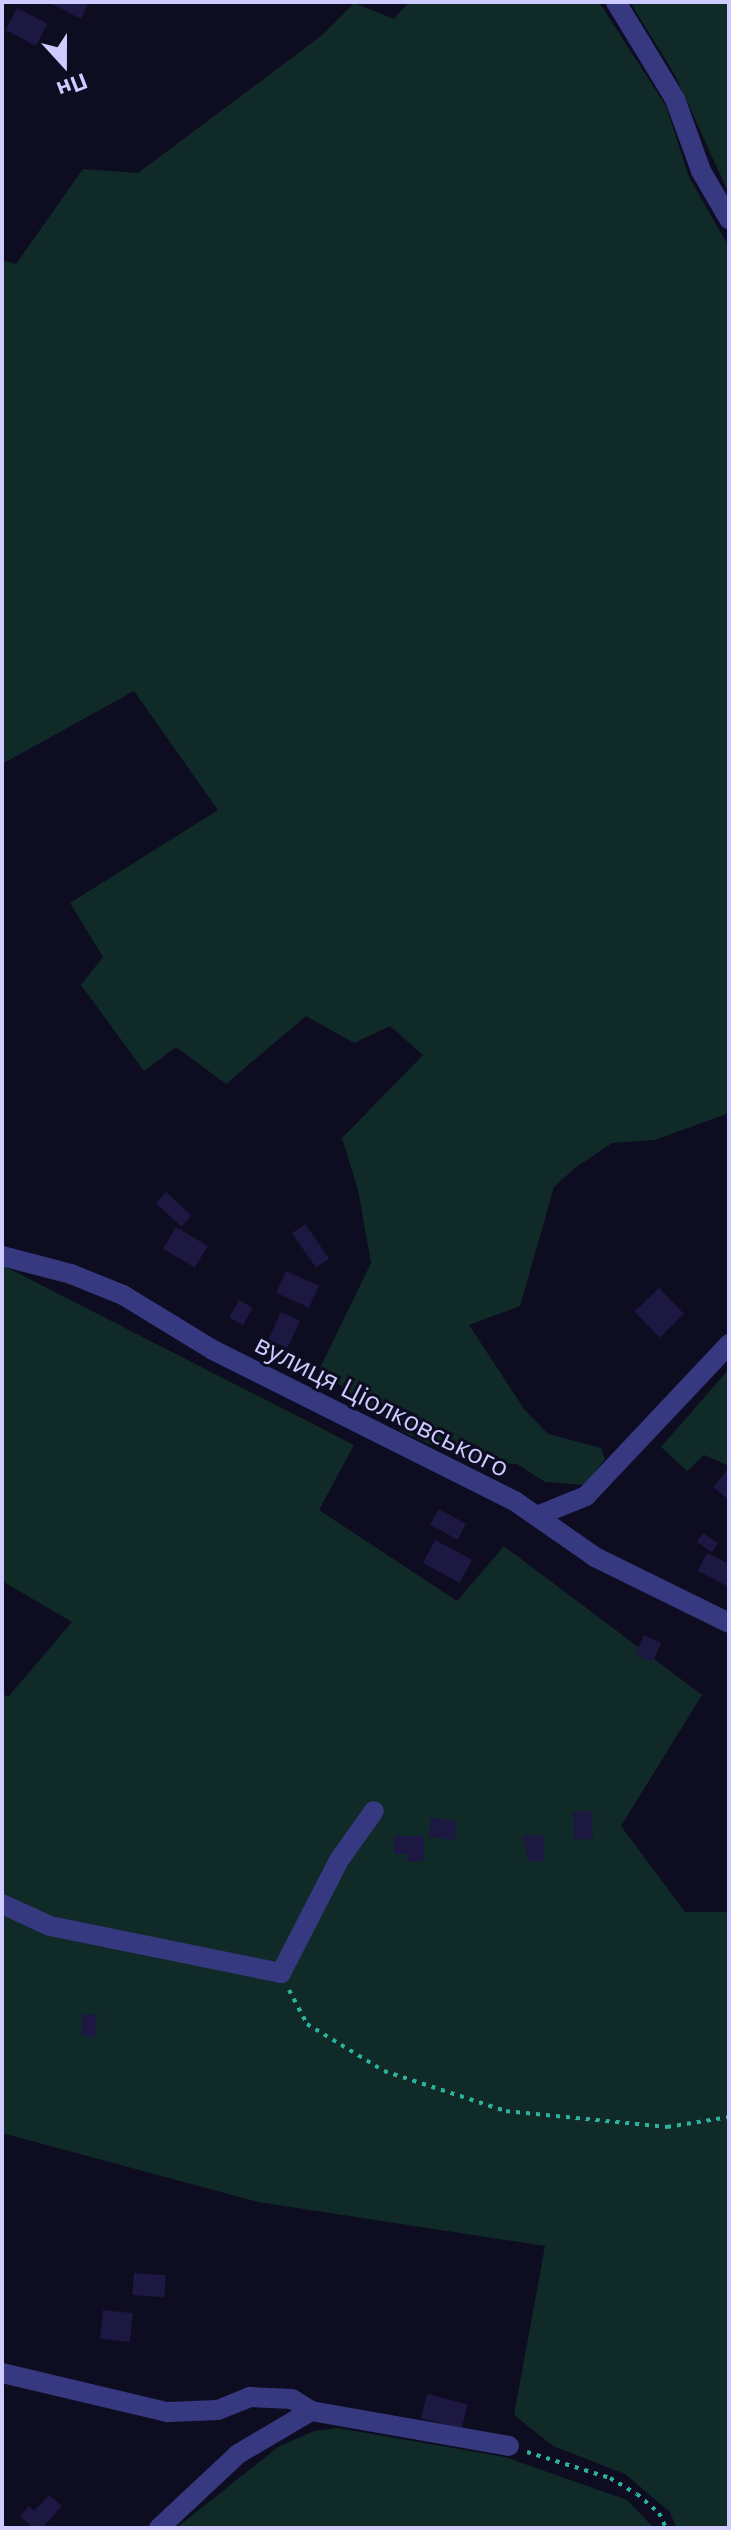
<!DOCTYPE html>
<meta charset="utf-8">
<style>
body{margin:0}
#map{position:relative;width:731px;height:2530px;overflow:hidden;background:#0e0c20;font-family:"Open Sans",sans-serif}
div>[style]{position:absolute}
.green>*{inset:0;background:#0f2a27}
.building>*{inset:0;background:#1d1841;transform-origin:0 0}
.path>*{height:4px;margin-top:-2px;transform-origin:0;background:repeating-linear-gradient(90deg,#2bb3a0 0 4px,transparent 0 10px)}
.minor>*{height:20px;margin:-10px;padding:0 10px;transform-origin:10px;border-radius:10px;background:#363980}
span{translate:-50% -50%;white-space:nowrap;text-align:center;line-height:1.15;-webkit-text-stroke:6px #0e0c20;paint-order:stroke}
.street-label{font-size:26px;color:#cdcbff}
.frame{position:absolute;inset:0;border:4px solid #cdcbff;pointer-events:none}
.north{position:absolute;left:24px;top:24px;width:80px;height:80px;-webkit-text-stroke:6px #0e0c20;paint-order:stroke;rotate:159deg;font-size:22px;font-weight:700;line-height:32px;text-align:center;color:#cdcbff}
.north::after{content:'';display:block;margin:auto;width:28px;height:36px;background:#cdcbff;clip-path:polygon(50% 0,100% 100%,50% 72%,0 100%)}
</style>
<div id="map">
<div class="green">
<div style="clip-path:polygon(409px 2px,599px 2px,666px 106px,689px 177px,729px 247px,729px 1113px,655px 1140px,612px 1143px,575px 1168px,554px 1187px,520px 1306px,469px 1325px,524px 1409px,548px 1434px,601px 1448px,605px 1459px,585px 1485px,545px 1482px,517px 1464px,467px 1461px,407px 1434px,319px 1370px,371px 1263px,358px 1190px,342px 1138px,423px 1055px,390px 1026px,354px 1043px,306px 1016px,226px 1084px,176px 1047px,144px 1071px,81px 985px,103px 957px,70px 903px,218px 810px,134px 691px,2px 764px,2px 260px,16px 264px,83px 169px,138px 173px,321px 36px,354px 3px,394px 19px)"></div>
<div style="clip-path:polygon(630px 2px,729px 2px,729px 194px,675px 75px)"></div>
<div style="clip-path:polygon(2px 1265px,354px 1445px,319px 1510px,457px 1601px,504px 1546px,702px 1695px,621px 1826px,685px 1912px,729px 1912px,729px 2528px,676px 2528px,670px 2512px,625px 2474px,553px 2446px,514px 2415px,545px 2246px,258px 2202px,2px 2133px,2px 1693px,8px 1697px,72px 1622px,2px 1581px)"></div>
<div style="clip-path:polygon(729px 1369px,729px 1466px,704px 1455px,687px 1471px,661px 1447px)"></div>
<div style="clip-path:polygon(338px 2428px,505px 2457px,627px 2500px,654px 2528px,176px 2528px,278px 2447px,314px 2431px)"></div>
</div>
<div class="building">
<div style="clip-path:polygon(48px 2px,89px 2px,81px 19px)"></div>
<div style="left:17px;top:8px;width:34px;height:25px;rotate:27deg"></div>
<div style="left:166px;top:1192px;width:35px;height:15px;rotate:43deg"></div>
<div style="left:305px;top:1224px;width:42px;height:16px;rotate:55deg"></div>
<div style="left:176px;top:1227px;width:37px;height:25px;rotate:31deg"></div>
<div style="left:286px;top:1271px;width:36px;height:24px;rotate:24deg"></div>
<div style="left:659px;top:1288px;width:36px;height:34px;rotate:46deg"></div>
<div style="left:239px;top:1300px;width:16px;height:20px;rotate:30deg"></div>
<div style="left:281px;top:1312px;width:21px;height:30px;rotate:25deg"></div>
<div style="clip-path:polygon(729px 1468px,729px 1500px,713px 1487px)"></div>
<div style="left:439px;top:1509px;width:31px;height:18px;rotate:29deg"></div>
<div style="left:703px;top:1533px;width:18px;height:11px;rotate:34deg"></div>
<div style="left:435px;top:1540px;width:42px;height:26px;rotate:28deg"></div>
<div style="clip-path:polygon(707px 1553px,729px 1564px,729px 1587px,698px 1571px)"></div>
<div style="left:644px;top:1635px;width:19px;height:21px;rotate:25deg"></div>
<div style="left:592px;top:1811px;width:28px;height:19px;rotate:88deg"></div>
<div style="left:431px;top:1818px;width:26px;height:19px;rotate:7deg"></div>
<div style="clip-path:polygon(544px 1835px,544px 1861px,529px 1861px,522px 1836px)"></div>
<div style="clip-path:polygon(394px 1836px,424px 1836px,424px 1861px,407px 1862px,407px 1854px,394px 1854px)"></div>
<div style="left:83px;top:2014px;width:14px;height:22px;rotate:4deg"></div>
<div style="left:134px;top:2273px;width:32px;height:22px;rotate:4deg"></div>
<div style="left:103px;top:2310px;width:30px;height:29px;rotate:6deg"></div>
<div style="left:427px;top:2394px;width:42px;height:25px;rotate:14deg"></div>
<div style="clip-path:polygon(49px 2495px,62px 2506px,42px 2528px,34px 2528px,20px 2516px,29px 2506px,34px 2511px)"></div>
</div>
<div class="path">
<div style="left:289px;top:1990px;width:38px;rotate:62deg"></div>
<div style="left:307px;top:2024px;width:90px;rotate:31.4deg"></div>
<div style="left:384px;top:2071px;width:128px;rotate:18.2deg"></div>
<div style="left:506px;top:2111px;width:162px;rotate:5.7deg"></div>
<div style="left:667px;top:2127px;width:63px;rotate:-9.2deg"></div>
<div style="left:527px;top:2452px;width:87px;rotate:17.4deg"></div>
<div style="left:610px;top:2478px;width:31px;rotate:31deg"></div>
<div style="left:637px;top:2494px;width:29px;rotate:41deg"></div>
<div style="left:659px;top:2513px;width:17px;rotate:65deg"></div>
</div>
<div class="minor">
<div style="left:616px;top:2px;width:114px;rotate:58.7deg"></div>
<div style="left:675px;top:99px;width:77px;rotate:70.1deg"></div>
<div style="left:701px;top:171px;width:56px;rotate:59.7deg"></div>
<div style="left:2px;top:1256px;width:71px;rotate:14.6deg"></div>
<div style="left:71px;top:1274px;width:56px;rotate:22deg"></div>
<div style="left:123px;top:1295px;width:105px;rotate:31.4deg"></div>
<div style="left:213px;top:1350px;width:339px;rotate:26.6deg"></div>
<div style="left:516px;top:1502px;width:96px;rotate:34.8deg"></div>
<div style="left:595px;top:1557px;width:149px;rotate:26.2deg"></div>
<div style="left:537px;top:1516px;width:53px;rotate:-22.2deg"></div>
<div style="left:586px;top:1496px;width:209px;rotate:-46.7deg"></div>
<div style="left:2px;top:1904px;width:53px;rotate:24.6deg"></div>
<div style="left:50px;top:1926px;width:236px;rotate:11.5deg"></div>
<div style="left:281px;top:1973px;width:127px;rotate:-62.8deg"></div>
<div style="left:339px;top:1860px;width:60px;rotate:-54.5deg"></div>
<div style="left:2px;top:2373px;width:170px;rotate:13.3deg"></div>
<div style="left:167px;top:2412px;width:51px;rotate:-2.2deg"></div>
<div style="left:218px;top:2410px;width:35px;rotate:-22deg"></div>
<div style="left:251px;top:2397px;width:41px;rotate:2.8deg"></div>
<div style="left:292px;top:2399px;width:22px;rotate:32deg"></div>
<div style="left:159px;top:2528px;width:108px;rotate:-43.1deg"></div>
<div style="left:238px;top:2454px;width:85px;rotate:-30.5deg"></div>
<div style="left:311px;top:2411px;width:201px;rotate:10deg"></div>
</div>
<div class="street-label">
<span style="left:382px;top:1406px;rotate:27deg">вулиця Ціолковського</span>
</div>
<div class="frame"></div>
<div class="north">Пн</div>
</div>
